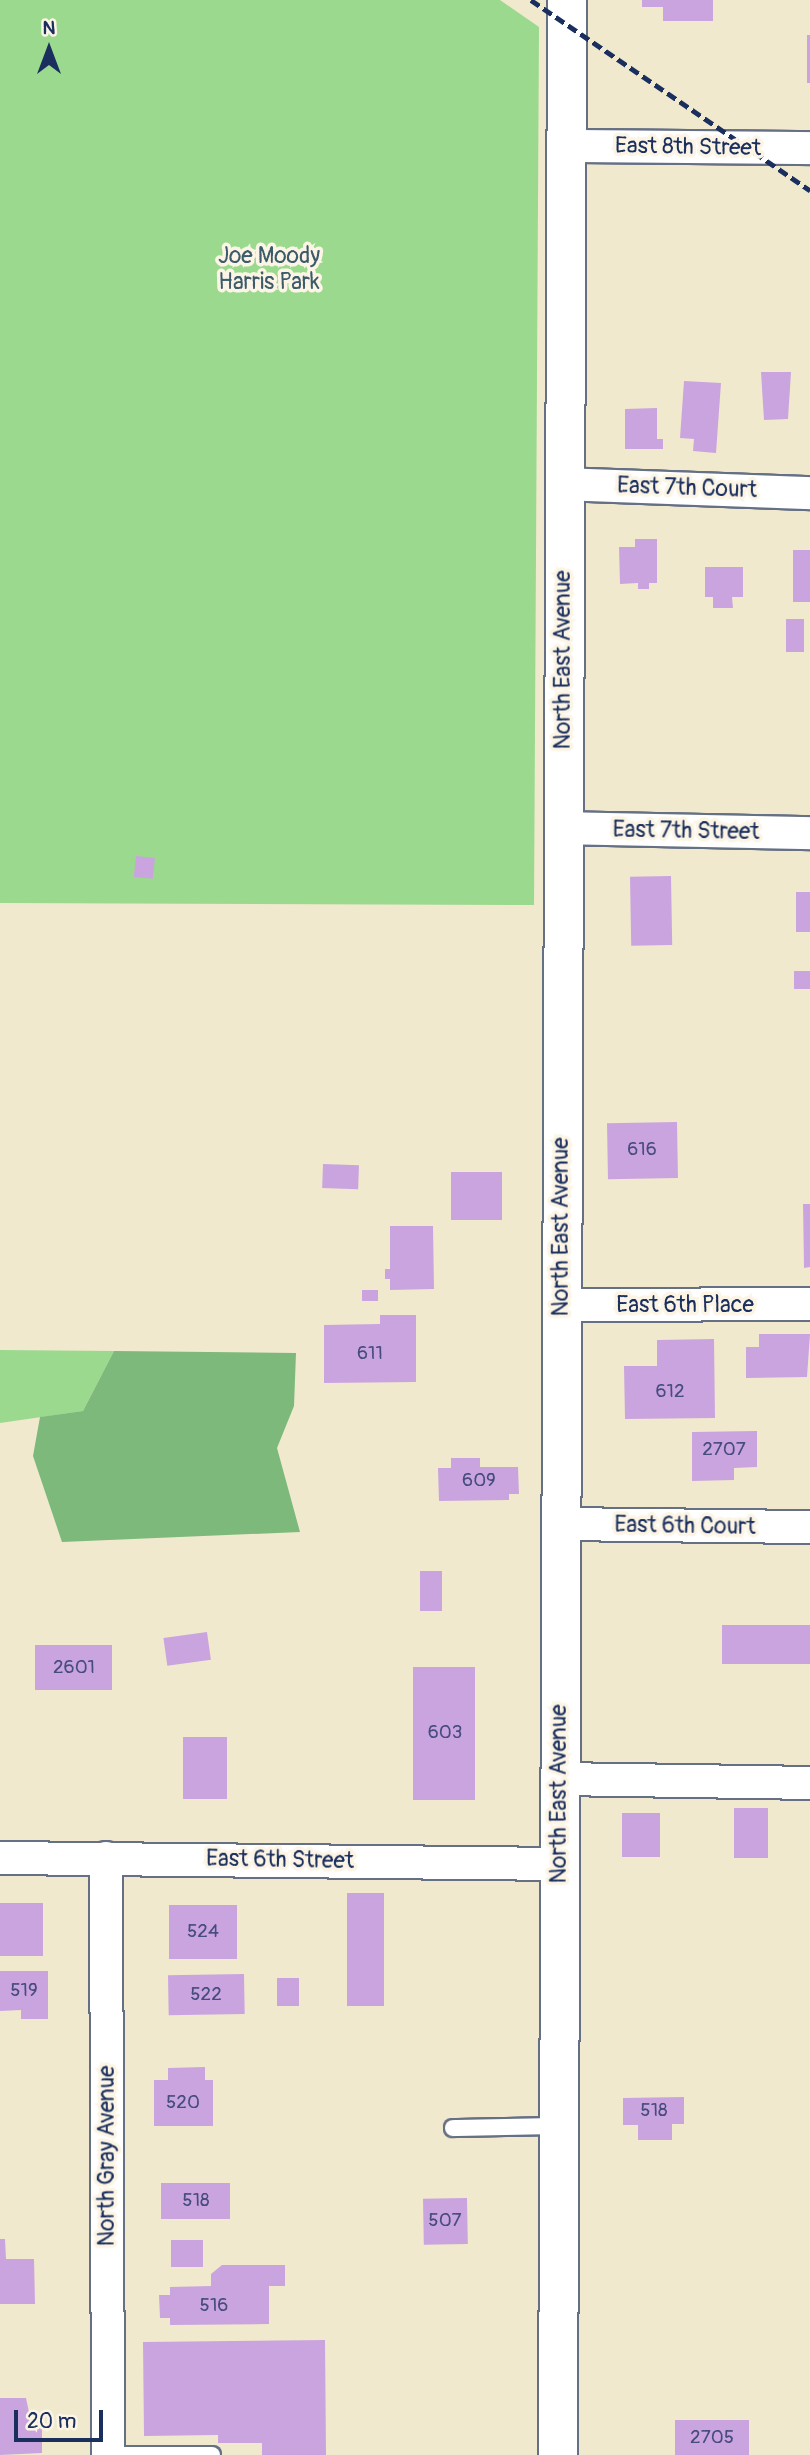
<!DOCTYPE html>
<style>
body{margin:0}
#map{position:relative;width:810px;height:2455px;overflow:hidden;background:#f0e9ce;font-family:Pangolin,sans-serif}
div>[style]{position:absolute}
.green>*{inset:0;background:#9bd98f}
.forest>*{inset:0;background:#7cb97a}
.building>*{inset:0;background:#caa4df;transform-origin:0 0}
.roads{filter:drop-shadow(2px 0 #667085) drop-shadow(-2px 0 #667085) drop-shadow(0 2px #667085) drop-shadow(0 -2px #667085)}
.lane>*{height:16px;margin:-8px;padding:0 8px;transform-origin:8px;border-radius:8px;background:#fff}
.street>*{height:32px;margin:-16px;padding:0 16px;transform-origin:16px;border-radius:16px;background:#fff}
.secondary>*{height:38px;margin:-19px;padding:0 19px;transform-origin:19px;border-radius:19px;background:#fff}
.rail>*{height:5px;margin-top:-2.5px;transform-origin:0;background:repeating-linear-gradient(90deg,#1b2f5e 0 10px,transparent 0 15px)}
span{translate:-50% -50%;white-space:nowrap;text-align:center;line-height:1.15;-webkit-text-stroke:7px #fcf5e5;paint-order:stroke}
.number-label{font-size:19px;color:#474c7e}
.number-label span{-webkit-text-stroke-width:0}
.street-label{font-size:23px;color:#1b2f5e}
.park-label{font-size:23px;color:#3b5a6a}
.north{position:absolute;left:14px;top:14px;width:70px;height:70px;-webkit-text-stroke:5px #fcf5e5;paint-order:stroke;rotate:0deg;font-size:19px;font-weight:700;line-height:28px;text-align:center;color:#1b2f5e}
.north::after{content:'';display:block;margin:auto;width:24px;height:32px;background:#1b2f5e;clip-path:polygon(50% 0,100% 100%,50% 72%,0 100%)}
.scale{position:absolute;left:14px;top:2410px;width:89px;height:32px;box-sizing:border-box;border:4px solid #1b2f5e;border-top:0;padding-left:9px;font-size:21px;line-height:24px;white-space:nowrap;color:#1b2f5e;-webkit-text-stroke:5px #fcf5e5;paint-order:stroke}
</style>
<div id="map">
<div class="green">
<div style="clip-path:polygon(0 0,500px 0,539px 27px,534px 905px,0 903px)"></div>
<div style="clip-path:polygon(0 1350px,114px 1351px,83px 1411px,0 1423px)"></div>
</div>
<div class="forest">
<div style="clip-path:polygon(114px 1351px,296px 1353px,294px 1406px,277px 1448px,300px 1532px,62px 1542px,33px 1456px,40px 1417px,83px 1411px)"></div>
</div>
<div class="building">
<div style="clip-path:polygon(642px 0,713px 0,713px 21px,663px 21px,663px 7px,642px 7px)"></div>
<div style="left:807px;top:35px;width:3px;height:48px"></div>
<div style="clip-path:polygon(761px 372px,791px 372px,788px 419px,764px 420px)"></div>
<div style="clip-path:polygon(684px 381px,721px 383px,716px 453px,693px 451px,694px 439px,680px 438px)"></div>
<div style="clip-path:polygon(657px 408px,657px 439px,663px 439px,663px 449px,625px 449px,625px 409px)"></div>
<div style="clip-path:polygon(635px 539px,657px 539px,657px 583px,649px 583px,649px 589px,638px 589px,638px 583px,620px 584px,619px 547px,635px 547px)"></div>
<div style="left:793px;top:550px;width:17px;height:52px"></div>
<div style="clip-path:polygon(705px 567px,743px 567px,743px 597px,732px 597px,733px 608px,713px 608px,713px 597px,705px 597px)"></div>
<div style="left:786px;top:619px;width:18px;height:33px"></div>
<div style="left:136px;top:856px;width:19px;height:21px;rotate:6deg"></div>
<div style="left:671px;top:876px;width:69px;height:41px;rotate:89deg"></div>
<div style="left:796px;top:892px;width:14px;height:40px"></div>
<div style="left:794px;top:971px;width:16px;height:18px"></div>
<div style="left:677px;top:1122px;width:56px;height:70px;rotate:89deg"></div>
<div style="left:323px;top:1164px;width:36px;height:24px;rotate:2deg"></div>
<div style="left:451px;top:1172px;width:51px;height:48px"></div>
<div style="clip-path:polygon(803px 1204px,810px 1204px,810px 1267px,804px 1268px)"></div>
<div style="clip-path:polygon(390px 1226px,433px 1226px,434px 1289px,390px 1290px,390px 1279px,385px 1279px,385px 1269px,390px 1269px)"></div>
<div style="left:362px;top:1290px;width:16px;height:11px"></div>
<div style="clip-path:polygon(380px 1315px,416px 1315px,416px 1382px,324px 1383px,324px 1325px,380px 1324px)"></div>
<div style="clip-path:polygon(759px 1334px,810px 1334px,807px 1377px,746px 1378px,746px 1347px,759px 1347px)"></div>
<div style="clip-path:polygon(714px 1339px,715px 1418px,625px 1419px,624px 1366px,657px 1366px,657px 1340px)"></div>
<div style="clip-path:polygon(757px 1431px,757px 1467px,734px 1468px,734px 1480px,692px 1481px,692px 1432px)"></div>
<div style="clip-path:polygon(451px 1458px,480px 1458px,480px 1467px,518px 1467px,519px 1494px,509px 1494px,509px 1500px,439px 1501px,438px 1468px,451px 1468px)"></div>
<div style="left:420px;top:1571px;width:22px;height:40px"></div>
<div style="left:810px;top:1625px;width:39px;height:88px;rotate:90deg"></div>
<div style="left:207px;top:1632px;width:28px;height:44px;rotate:82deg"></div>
<div style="left:112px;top:1645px;width:45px;height:77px;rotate:90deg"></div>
<div style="left:413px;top:1667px;width:62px;height:133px"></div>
<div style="left:183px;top:1737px;width:44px;height:62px"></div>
<div style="left:734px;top:1808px;width:34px;height:50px"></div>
<div style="left:660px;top:1813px;width:44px;height:38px;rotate:90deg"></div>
<div style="left:347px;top:1893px;width:37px;height:113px"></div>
<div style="left:0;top:1903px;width:43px;height:53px"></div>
<div style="left:169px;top:1905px;width:68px;height:54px"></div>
<div style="clip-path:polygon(0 1971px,48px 1971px,48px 2019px,21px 2019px,21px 2010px,0 2011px)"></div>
<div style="left:244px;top:1974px;width:40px;height:76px;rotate:89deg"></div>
<div style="left:277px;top:1978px;width:22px;height:28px"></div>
<div style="clip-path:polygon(205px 2067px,205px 2080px,213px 2080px,213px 2126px,154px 2126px,154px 2080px,168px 2080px,168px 2068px)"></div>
<div style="clip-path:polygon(684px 2097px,684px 2124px,672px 2124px,672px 2140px,638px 2140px,638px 2125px,623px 2125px,623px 2098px)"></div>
<div style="left:161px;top:2183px;width:69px;height:36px"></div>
<div style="left:467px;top:2198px;width:46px;height:44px;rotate:89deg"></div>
<div style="clip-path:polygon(0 2239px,5px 2239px,6px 2259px,34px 2259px,35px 2304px,0 2304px)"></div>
<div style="left:171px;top:2240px;width:32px;height:27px"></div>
<div style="clip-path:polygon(222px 2265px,285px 2265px,285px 2286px,269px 2286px,269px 2324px,170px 2325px,170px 2318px,160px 2318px,159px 2295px,170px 2295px,170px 2287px,211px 2286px,211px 2274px)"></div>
<div style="clip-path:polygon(325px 2340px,326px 2455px,262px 2455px,262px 2443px,218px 2443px,218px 2435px,144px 2436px,143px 2342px)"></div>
<div style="clip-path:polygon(0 2398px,26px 2398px,30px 2417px,42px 2417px,42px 2453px,0 2455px)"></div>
<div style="left:675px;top:2420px;width:74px;height:35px"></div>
</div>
<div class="roads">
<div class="lane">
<div style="left:453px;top:2128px;width:105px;rotate:-1.1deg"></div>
<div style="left:108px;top:2455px;width:104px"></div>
</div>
<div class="street">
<div style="left:566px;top:146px;width:244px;rotate:0.5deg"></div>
<div style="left:563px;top:484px;width:247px;rotate:2.1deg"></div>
<div style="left:562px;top:828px;width:248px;rotate:1.2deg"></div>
<div style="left:561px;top:1305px;width:249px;rotate:-0.2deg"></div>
<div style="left:560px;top:1524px;width:250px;rotate:0.7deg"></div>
<div style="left:559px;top:1779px;width:251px;rotate:0.9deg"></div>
<div style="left:0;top:1858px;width:559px;rotate:0.61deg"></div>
<div style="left:106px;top:1858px;width:597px;rotate:89.81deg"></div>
</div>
<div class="secondary">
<div style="left:558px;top:2455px;width:2455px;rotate:-89.79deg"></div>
</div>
</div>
<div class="rail">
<div style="left:531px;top:0;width:338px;rotate:34.3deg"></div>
</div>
<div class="number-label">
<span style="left:642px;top:1150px">616</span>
<span style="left:370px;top:1354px">611</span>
<span style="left:670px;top:1392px">612</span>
<span style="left:724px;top:1450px">2707</span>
<span style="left:479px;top:1481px">609</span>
<span style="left:74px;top:1668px">2601</span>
<span style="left:445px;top:1733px">603</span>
<span style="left:203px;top:1932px">524</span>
<span style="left:24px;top:1991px">519</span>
<span style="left:206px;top:1995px">522</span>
<span style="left:183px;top:2103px">520</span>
<span style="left:654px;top:2111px">518</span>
<span style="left:196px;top:2201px">518</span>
<span style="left:445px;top:2221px">507</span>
<span style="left:214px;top:2306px">516</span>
<span style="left:712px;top:2438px">2705</span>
</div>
<div class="street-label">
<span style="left:688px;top:147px;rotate:1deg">East 8th Street</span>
<span style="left:687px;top:488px;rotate:2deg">East 7th Court</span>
<span style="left:563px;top:660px;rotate:-90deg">North East Avenue</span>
<span style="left:686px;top:831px;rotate:1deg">East 7th Street</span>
<span style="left:561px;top:1227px;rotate:-90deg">North East Avenue</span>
<span style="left:685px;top:1305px">East 6th Place</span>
<span style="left:685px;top:1526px;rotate:1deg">East 6th Court</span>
<span style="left:559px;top:1794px;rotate:-90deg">North East Avenue</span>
<span style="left:280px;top:1860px;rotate:1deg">East 6th Street</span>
<span style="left:107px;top:2156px;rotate:-90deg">North Gray Avenue</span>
</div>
<div class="park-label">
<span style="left:269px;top:269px">Joe Moody<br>Harris Park</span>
</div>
<div class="north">N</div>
<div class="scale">20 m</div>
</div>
